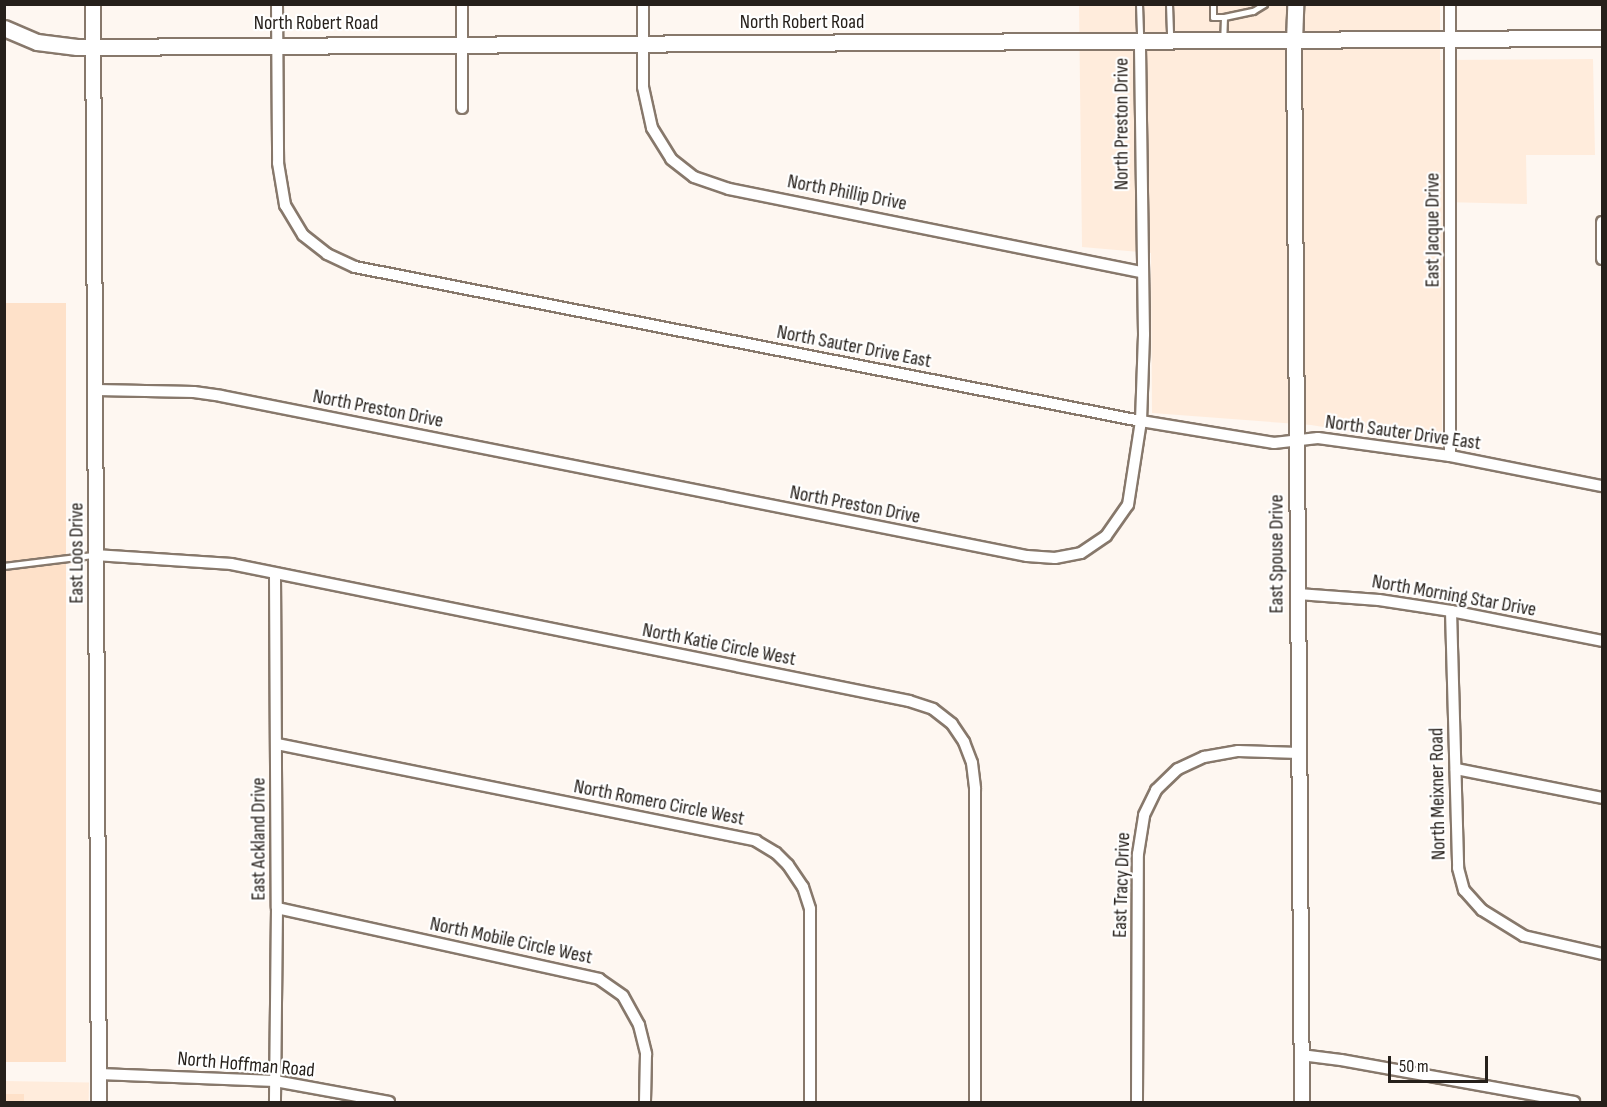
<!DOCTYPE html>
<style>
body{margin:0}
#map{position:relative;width:1607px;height:1107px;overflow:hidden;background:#fef7f1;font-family:"Sofia Sans Condensed",sans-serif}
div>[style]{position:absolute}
.built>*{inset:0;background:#ffecdc;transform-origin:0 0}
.green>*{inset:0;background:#fee1c9;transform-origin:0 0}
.roads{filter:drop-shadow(2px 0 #87786b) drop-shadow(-2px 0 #87786b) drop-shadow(0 2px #87786b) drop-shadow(0 -2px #87786b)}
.service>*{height:5px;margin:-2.5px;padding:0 2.5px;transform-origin:2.5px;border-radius:2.5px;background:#fff}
.minor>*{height:10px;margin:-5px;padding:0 5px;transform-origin:5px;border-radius:5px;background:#fff}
.tertiary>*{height:14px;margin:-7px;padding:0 7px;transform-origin:7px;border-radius:7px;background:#fff}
.secondary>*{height:15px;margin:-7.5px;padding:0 7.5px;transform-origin:7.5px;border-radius:7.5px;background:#fff}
span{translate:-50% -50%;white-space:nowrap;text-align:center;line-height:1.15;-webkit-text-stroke:4.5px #fff;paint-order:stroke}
.street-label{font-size:20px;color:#26201b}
.frame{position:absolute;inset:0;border:6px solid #26201b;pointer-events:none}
.scale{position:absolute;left:1388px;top:1056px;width:100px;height:27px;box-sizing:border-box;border:3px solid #26201b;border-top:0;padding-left:8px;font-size:18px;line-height:21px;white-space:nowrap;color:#26201b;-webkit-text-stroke:4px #fff;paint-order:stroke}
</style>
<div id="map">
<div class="built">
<div style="clip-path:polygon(1079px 5px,1440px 5px,1440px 60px,1593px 59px,1595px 155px,1526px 155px,1527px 204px,1443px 202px,1442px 446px,1311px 425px,1152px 413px,1151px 253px,1082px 247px)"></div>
<div style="left:5px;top:1081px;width:84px;height:21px;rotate:1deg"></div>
</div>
<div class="green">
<div style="left:5px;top:303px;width:61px;height:759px"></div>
<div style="left:4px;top:1094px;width:20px;height:8px"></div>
</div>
<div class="roads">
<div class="service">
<div style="left:1139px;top:4px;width:36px;rotate:88deg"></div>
<div style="left:1169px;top:4px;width:35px;rotate:88deg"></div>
<div style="left:1213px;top:4px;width:13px;rotate:90deg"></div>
<div style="left:1213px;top:17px;width:11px"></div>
<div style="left:1224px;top:17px;width:23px;rotate:92deg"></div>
<div style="left:1224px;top:17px;width:30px;rotate:-12deg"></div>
<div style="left:1253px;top:11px;width:13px;rotate:-32deg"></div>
<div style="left:4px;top:566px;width:91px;rotate:-7deg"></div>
</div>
<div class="minor">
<div style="left:277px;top:4px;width:159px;rotate:89.6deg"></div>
<div style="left:278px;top:163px;width:43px;rotate:80.5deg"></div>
<div style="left:285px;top:205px;width:35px;rotate:59deg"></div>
<div style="left:303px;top:235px;width:31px;rotate:38deg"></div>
<div style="left:327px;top:254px;width:31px;rotate:25deg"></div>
<div style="left:355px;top:267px;width:801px;rotate:11.09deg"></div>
<div style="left:1141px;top:421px;width:135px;rotate:9.4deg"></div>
<div style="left:1274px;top:443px;width:44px;rotate:-6.5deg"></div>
<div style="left:1318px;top:438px;width:133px;rotate:7.8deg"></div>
<div style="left:1450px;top:456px;width:155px;rotate:11.2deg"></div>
<div style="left:462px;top:4px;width:104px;rotate:90deg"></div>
<div style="left:643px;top:4px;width:83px;rotate:90deg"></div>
<div style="left:643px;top:87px;width:42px;rotate:77.6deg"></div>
<div style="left:652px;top:128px;width:36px;rotate:58deg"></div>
<div style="left:671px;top:159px;width:29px;rotate:38deg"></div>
<div style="left:694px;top:177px;width:37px;rotate:19deg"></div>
<div style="left:729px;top:189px;width:420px;rotate:11.4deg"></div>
<div style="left:1602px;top:222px;width:37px;rotate:90deg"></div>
<div style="left:97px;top:390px;width:97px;rotate:1.2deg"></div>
<div style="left:194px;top:392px;width:27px;rotate:8deg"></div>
<div style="left:221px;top:396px;width:822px;rotate:11.23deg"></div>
<div style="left:1027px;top:556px;width:28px;rotate:4deg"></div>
<div style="left:1055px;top:558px;width:26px;rotate:-11deg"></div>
<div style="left:1081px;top:553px;width:30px;rotate:-34deg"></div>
<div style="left:1106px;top:536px;width:38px;rotate:-55deg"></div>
<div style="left:1128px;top:505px;width:85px;rotate:-81.2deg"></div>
<div style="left:1141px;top:421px;width:87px;rotate:-88deg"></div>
<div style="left:1144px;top:334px;width:293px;rotate:-90.8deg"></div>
<div style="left:1450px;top:456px;width:452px;rotate:-90deg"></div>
<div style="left:96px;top:555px;width:135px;rotate:3.8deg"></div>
<div style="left:231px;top:564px;width:692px;rotate:11.42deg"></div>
<div style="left:909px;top:701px;width:25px;rotate:18deg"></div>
<div style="left:933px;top:709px;width:24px;rotate:38deg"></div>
<div style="left:952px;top:724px;width:22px;rotate:56deg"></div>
<div style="left:964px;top:742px;width:22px;rotate:69deg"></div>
<div style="left:972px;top:763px;width:26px;rotate:83deg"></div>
<div style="left:975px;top:789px;width:313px;rotate:90deg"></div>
<div style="left:275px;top:575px;width:333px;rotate:89.7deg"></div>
<div style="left:277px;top:908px;width:194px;rotate:90.6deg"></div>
<div style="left:1298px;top:594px;width:81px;rotate:4.2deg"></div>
<div style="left:1379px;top:600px;width:73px;rotate:8.7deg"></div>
<div style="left:1451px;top:611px;width:154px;rotate:11.2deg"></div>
<div style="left:1451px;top:611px;width:257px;rotate:88.4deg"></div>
<div style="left:1458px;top:868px;width:23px;rotate:75deg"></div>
<div style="left:1464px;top:890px;width:27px;rotate:48deg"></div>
<div style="left:1482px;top:910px;width:49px;rotate:31.8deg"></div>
<div style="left:1524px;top:936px;width:80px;rotate:13deg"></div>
<div style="left:277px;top:744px;width:489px;rotate:11.4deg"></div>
<div style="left:756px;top:841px;width:23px;rotate:31deg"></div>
<div style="left:776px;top:853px;width:17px;rotate:45deg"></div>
<div style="left:788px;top:865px;width:27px;rotate:56deg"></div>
<div style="left:803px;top:887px;width:23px;rotate:72deg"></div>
<div style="left:810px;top:909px;width:193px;rotate:90deg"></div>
<div style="left:1456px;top:769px;width:149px;rotate:11.2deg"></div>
<div style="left:277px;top:908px;width:330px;rotate:12.4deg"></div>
<div style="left:599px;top:979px;width:29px;rotate:35deg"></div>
<div style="left:623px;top:996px;width:33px;rotate:61deg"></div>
<div style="left:639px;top:1025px;width:30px;rotate:76deg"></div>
<div style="left:646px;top:1054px;width:48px;rotate:91.2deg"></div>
<div style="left:1301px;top:1055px;width:40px;rotate:7.1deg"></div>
<div style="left:1341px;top:1060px;width:237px;rotate:10.2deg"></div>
<div style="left:99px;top:1074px;width:176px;rotate:2.3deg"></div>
<div style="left:275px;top:1081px;width:116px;rotate:10.4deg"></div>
<div style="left:1137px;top:1102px;width:248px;rotate:-89.8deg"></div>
<div style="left:1138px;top:854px;width:39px;rotate:-81deg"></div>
<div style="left:1144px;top:815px;width:28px;rotate:-64deg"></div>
<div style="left:1156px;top:790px;width:30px;rotate:-44deg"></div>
<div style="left:1178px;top:769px;width:29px;rotate:-25deg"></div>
<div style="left:1204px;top:757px;width:35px;rotate:-10deg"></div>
<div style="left:1238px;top:751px;width:61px;rotate:1.9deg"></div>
</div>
<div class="tertiary">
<div style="left:93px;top:4px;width:1098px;rotate:89.69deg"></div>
<div style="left:1294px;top:42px;width:1060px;rotate:89.57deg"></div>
</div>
<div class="secondary">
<div style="left:4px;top:28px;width:36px;rotate:23deg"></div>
<div style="left:37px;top:42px;width:40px;rotate:7.1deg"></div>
<div style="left:77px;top:47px;width:1525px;rotate:-0.34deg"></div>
<div style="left:1294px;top:42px;width:38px;rotate:-88deg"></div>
</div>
</div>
<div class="street-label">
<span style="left:802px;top:22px">North Robert Road</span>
<span style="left:316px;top:23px">North Robert Road</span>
<span style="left:1122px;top:124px;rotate:-90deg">North Preston Drive</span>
<span style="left:847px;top:193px;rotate:11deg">North Phillip Drive</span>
<span style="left:1433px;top:230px;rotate:-90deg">East Jacque Drive</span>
<span style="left:854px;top:347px;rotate:11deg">North Sauter Drive East</span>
<span style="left:378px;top:409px;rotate:11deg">North Preston Drive</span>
<span style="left:1403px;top:433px;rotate:8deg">North Sauter Drive East</span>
<span style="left:855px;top:505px;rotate:11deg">North Preston Drive</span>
<span style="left:77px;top:553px;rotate:-90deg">East Loos Drive</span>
<span style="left:1277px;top:554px;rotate:-90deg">East Spouse Drive</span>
<span style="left:1454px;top:596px;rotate:10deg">North Morning Star Drive</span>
<span style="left:719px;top:645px;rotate:11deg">North Katie Circle West</span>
<span style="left:1438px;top:794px;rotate:-91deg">North Meixner Road</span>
<span style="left:659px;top:803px;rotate:11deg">North Romero Circle West</span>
<span style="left:259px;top:839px;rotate:-90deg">East Ackland Drive</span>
<span style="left:1122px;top:885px;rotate:-88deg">East Tracy Drive</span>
<span style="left:511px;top:941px;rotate:12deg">North Mobile Circle West</span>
<span style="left:246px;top:1065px;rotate:5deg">North Hoffman Road</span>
</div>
<div class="frame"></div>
<div class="scale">50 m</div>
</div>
